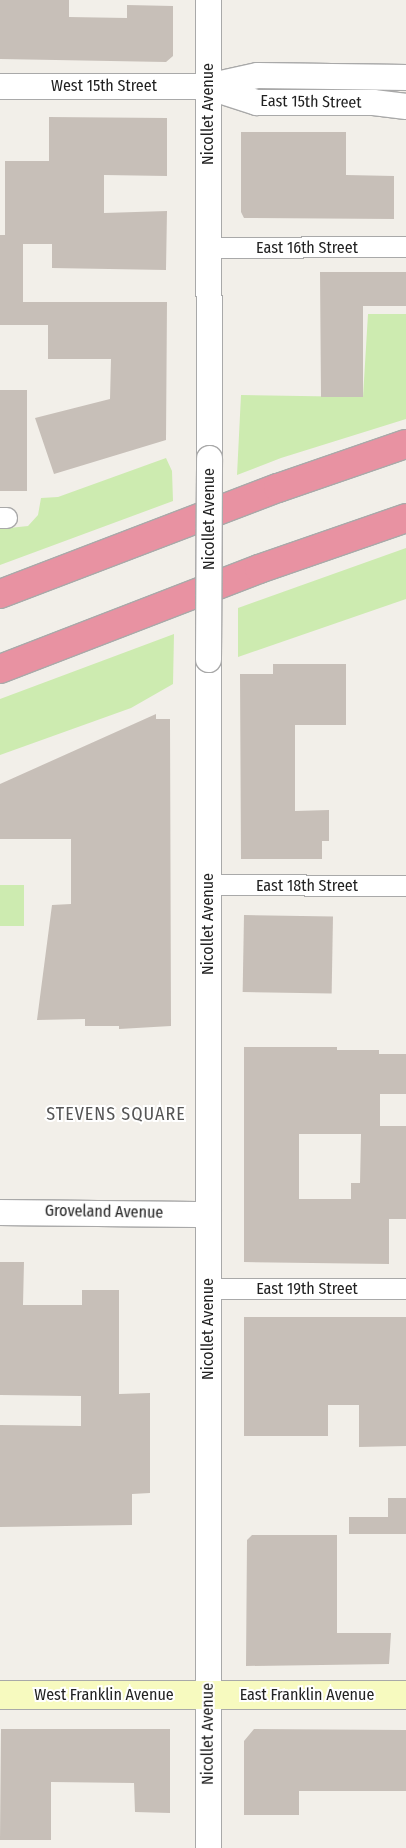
<!DOCTYPE html>
<style>
body{margin:0}
#map{position:relative;width:406px;height:1848px;overflow:hidden;background:#f2efe9;font-family:"Fira Sans Condensed",sans-serif}
div>[style]{position:absolute}
.grass>*{inset:0;background:#cdebb0;transform-origin:0 0}
.building>*{inset:0;background:#c7bfb8;transform-origin:0 0}
.roads{filter:drop-shadow(1px 0 #a9a9a9) drop-shadow(-1px 0 #a9a9a9) drop-shadow(0 1px #a9a9a9) drop-shadow(0 -1px #a9a9a9)}
.minor>*{height:20px;margin:-10px;padding:0 10px;transform-origin:10px;border-radius:10px;background:#fff}
.tertiary>*{height:25px;margin:-12.5px;padding:0 12.5px;transform-origin:12.5px;border-radius:12.5px;background:#fff}
.secondary>*{height:28px;margin:-14px;padding:0 14px;transform-origin:14px;border-radius:14px;background:#f7fabf}
.motorway>*{height:28px;margin:-14px;padding:0 14px;transform-origin:14px;border-radius:14px;background:#e892a2}
.bridges{filter:drop-shadow(1px 0 #a9a9a9) drop-shadow(-1px 0 #a9a9a9) drop-shadow(0 1px #a9a9a9) drop-shadow(0 -1px #a9a9a9)}
.tertiary-bridge>*{height:25px;margin:-12.5px;padding:0 12.5px;transform-origin:12.5px;border-radius:12.5px;background:#fff}
span{translate:-50% -50%;white-space:nowrap;text-align:center;line-height:1.15;-webkit-text-stroke:4px #fff;paint-order:stroke}
.street-label{font-size:16px;color:#222}
.neighbourhood-label{font-size:18px;color:#555;letter-spacing:1px}
</style>
<div id="map">
<div class="grass">
<div style="clip-path:polygon(368px 314px,406px 314px,406px 419px,281px 458px,237px 475px,241px 395px,363px 397px)"></div>
<div style="clip-path:polygon(166px 458px,172px 471px,173px 501px,0 565px,0 529px,28px 526px,38px 515px,41px 498px,58px 497px)"></div>
<div style="clip-path:polygon(406px 548px,406px 599px,238px 657px,238px 608px)"></div>
<div style="clip-path:polygon(174px 634px,173px 684px,131px 708px,0 755px,0 699px)"></div>
<div style="left:0;top:885px;width:24px;height:41px"></div>
</div>
<div class="building">
<div style="clip-path:polygon(0 0,69px 0,69px 17px,127px 18px,127px 5px,173px 6px,173px 56px,166px 62px,0 59px)"></div>
<div style="clip-path:polygon(49px 117px,167px 118px,167px 176px,104px 175px,104px 213px,167px 211px,166px 270px,52px 268px,52px 244px,23px 244px,23px 302px,167px 302px,166px 440px,54px 474px,35px 418px,110px 399px,111px 359px,48px 359px,48px 325px,0 325px,0 235px,5px 235px,5px 161px,49px 161px)"></div>
<div style="clip-path:polygon(241px 132px,346px 132px,346px 175px,394px 176px,394px 219px,244px 218px,241px 212px)"></div>
<div style="clip-path:polygon(320px 272px,406px 272px,406px 306px,363px 306px,363px 397px,321px 397px)"></div>
<div style="left:0;top:390px;width:27px;height:101px"></div>
<div style="clip-path:polygon(273px 664px,346px 664px,346px 725px,295px 725px,295px 811px,329px 810px,329px 841px,322px 841px,322px 859px,241px 859px,240px 674px,273px 674px)"></div>
<div style="clip-path:polygon(156px 714px,156px 719px,170px 719px,171px 1026px,119px 1029px,119px 1026px,85px 1026px,85px 1019px,37px 1020px,52px 905px,71px 904px,71px 839px,0 839px,0 784px)"></div>
<div style="left:244px;top:915px;width:89px;height:77px;rotate:1deg"></div>
<div style="clip-path:polygon(evenodd,244px 1047px,337px 1047px,337px 1050px,379px 1050px,379px 1054px,406px 1054px,406px 1094px,380px 1094px,380px 1126px,406px 1126px,406px 1219px,389px 1219px,389px 1264px,244px 1262px,244px 1047px,299px 1134px,361px 1134px,360px 1183px,351px 1183px,351px 1199px,299px 1199px,299px 1134px)"></div>
<div style="clip-path:polygon(0 1262px,24px 1262px,23px 1305px,82px 1305px,82px 1290px,119px 1290px,119px 1394px,150px 1393px,150px 1493px,132px 1494px,132px 1525px,0 1527px,0 1425px,81px 1426px,81px 1396px,0 1395px)"></div>
<div style="clip-path:polygon(244px 1317px,406px 1317px,406px 1446px,359px 1447px,359px 1405px,328px 1405px,328px 1436px,244px 1436px)"></div>
<div style="clip-path:polygon(388px 1498px,406px 1498px,406px 1534px,349px 1534px,349px 1517px,388px 1517px)"></div>
<div style="clip-path:polygon(252px 1535px,337px 1535px,337px 1633px,391px 1633px,389px 1664px,246px 1666px,247px 1540px)"></div>
<div style="clip-path:polygon(1px 1729px,170px 1729px,170px 1813px,135px 1812px,134px 1783px,51px 1782px,51px 1840px,0 1840px)"></div>
<div style="clip-path:polygon(254px 1729px,406px 1730px,406px 1791px,299px 1791px,299px 1815px,244px 1815px,244px 1741px)"></div>
</div>
<div class="roads">
<div class="minor">
<div style="left:209px;top:248px;width:197px;rotate:-0.3deg"></div>
<div style="left:0;top:518px;width:7px"></div>
<div style="left:208px;top:885px;width:198px;rotate:0.3deg"></div>
<div style="left:208px;top:1289px;width:198px"></div>
</div>
<div class="tertiary">
<div style="left:208px;top:0;width:458px;rotate:89.9deg"></div>
<div style="left:0;top:86px;width:207px"></div>
<div style="left:207px;top:86px;width:51px;rotate:-12.4deg"></div>
<div style="left:257px;top:75px;width:149px;rotate:0.8deg"></div>
<div style="left:207px;top:86px;width:52px;rotate:18.1deg"></div>
<div style="left:256px;top:102px;width:117px"></div>
<div style="left:373px;top:102px;width:33px;rotate:7deg"></div>
<div style="left:0;top:1212px;width:208px;rotate:0.6deg"></div>
<div style="left:208px;top:1848px;width:1189px;rotate:-90deg"></div>
</div>
<div class="secondary">
<div style="left:0;top:1695px;width:406px"></div>
</div>
<div class="motorway">
<div style="left:0;top:594px;width:298px;rotate:-20.9deg"></div>
<div style="left:278px;top:488px;width:135px;rotate:-19deg"></div>
<div style="left:0;top:669px;width:278px;rotate:-21.1deg"></div>
<div style="left:259px;top:569px;width:156px;rotate:-19.1deg"></div>
</div>
</div>
<div class="bridges">
<div class="tertiary-bridge">
<div style="left:208px;top:659px;width:201px;rotate:-89.7deg"></div>
</div>
</div>
<div class="street-label">
<span style="left:104px;top:86px">West 15th Street</span>
<span style="left:311px;top:102px;rotate:1deg">East 15th Street</span>
<span style="left:208px;top:114px;rotate:-90deg">Nicollet Avenue</span>
<span style="left:307px;top:248px">East 16th Street</span>
<span style="left:209px;top:519px;rotate:-90deg">Nicollet Avenue</span>
<span style="left:307px;top:886px">East 18th Street</span>
<span style="left:208px;top:924px;rotate:-90deg">Nicollet Avenue</span>
<span style="left:104px;top:1212px;rotate:1deg">Groveland Avenue</span>
<span style="left:307px;top:1289px">East 19th Street</span>
<span style="left:208px;top:1329px;rotate:-90deg">Nicollet Avenue</span>
<span style="left:104px;top:1695px">West Franklin Avenue</span>
<span style="left:307px;top:1695px">East Franklin Avenue</span>
<span style="left:208px;top:1734px;rotate:-90deg">Nicollet Avenue</span>
</div>
<div class="neighbourhood-label">
<span style="left:116px;top:1114px">STEVENS SQUARE</span>
</div>
</div>
